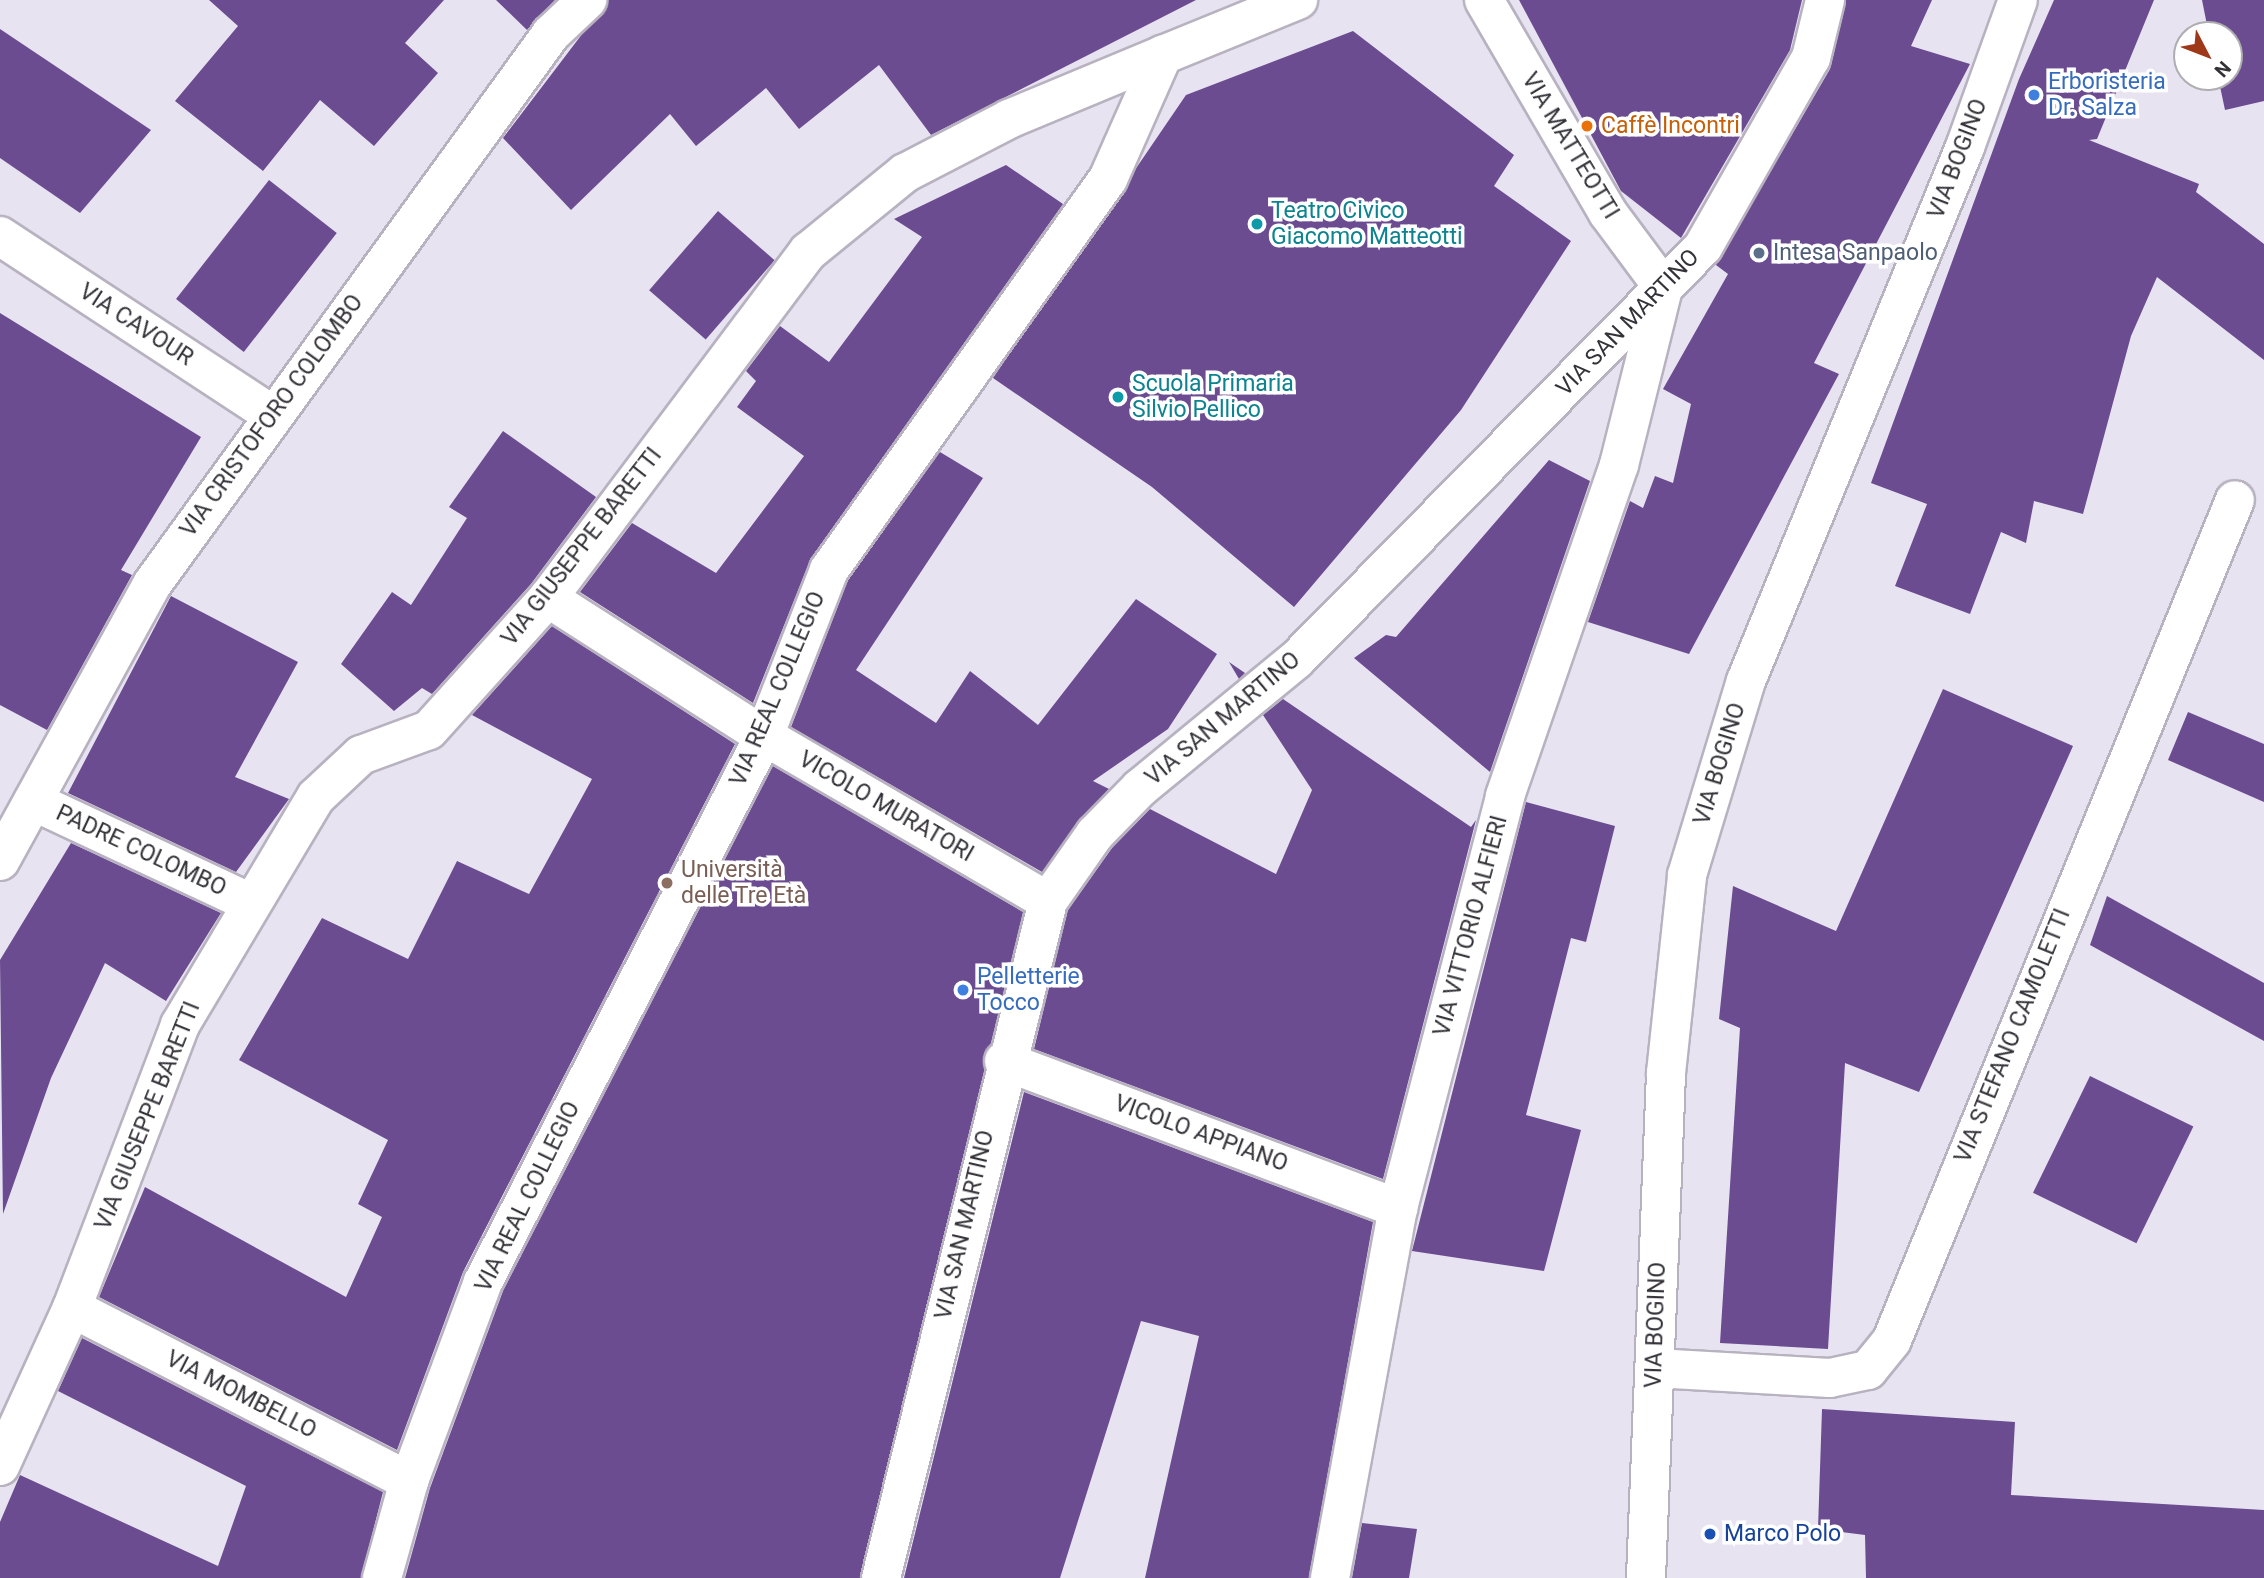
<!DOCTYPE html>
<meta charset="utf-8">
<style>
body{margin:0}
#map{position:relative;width:2264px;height:1578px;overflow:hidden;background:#e8e3f1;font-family:Roboto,sans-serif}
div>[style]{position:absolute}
.building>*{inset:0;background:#6b4c91;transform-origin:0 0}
.roads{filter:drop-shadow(2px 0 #b8b2c0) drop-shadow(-2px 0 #b8b2c0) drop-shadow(0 2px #b8b2c0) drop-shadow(0 -2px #b8b2c0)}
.minor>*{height:38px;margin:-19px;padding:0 19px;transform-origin:19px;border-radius:19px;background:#fff}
.major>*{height:38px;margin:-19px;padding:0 19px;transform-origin:19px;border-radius:19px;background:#fff}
.dots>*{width:19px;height:19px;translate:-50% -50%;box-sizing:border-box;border:4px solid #fff;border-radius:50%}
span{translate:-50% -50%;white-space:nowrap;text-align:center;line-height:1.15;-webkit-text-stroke:7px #fff;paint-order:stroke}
.shop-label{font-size:23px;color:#366cbe}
.left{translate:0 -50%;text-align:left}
.food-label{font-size:23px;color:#c56008}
.street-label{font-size:23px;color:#343238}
.culture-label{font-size:23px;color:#0d838f}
.service-label{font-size:23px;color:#4e5e75}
.education-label{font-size:23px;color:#785e54}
.transit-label{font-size:23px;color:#164399}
.north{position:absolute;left:2173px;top:21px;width:70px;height:70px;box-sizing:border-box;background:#fff;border:2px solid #aeadaf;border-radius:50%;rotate:132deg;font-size:19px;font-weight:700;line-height:28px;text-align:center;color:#343238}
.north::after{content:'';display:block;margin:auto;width:24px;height:32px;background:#9f3719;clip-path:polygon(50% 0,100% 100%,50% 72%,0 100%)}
</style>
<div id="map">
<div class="building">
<div style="clip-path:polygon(209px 0,444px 0,405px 43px,438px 73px,374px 146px,320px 100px,263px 171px,175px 101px,238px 26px)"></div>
<div style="clip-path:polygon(496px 0,555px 0,527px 30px)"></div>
<div style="clip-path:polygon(608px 0,1196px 0,931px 135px,879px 65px,799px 129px,766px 88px,696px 146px,670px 114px,571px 210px,503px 138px)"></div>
<div style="clip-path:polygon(1519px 0,1802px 0,1790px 50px,1681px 238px,1621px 191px)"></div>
<div style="clip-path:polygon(1846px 0,1932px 0,1911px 46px,1970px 64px,1814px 363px,1839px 374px,1689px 654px,1588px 622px,1630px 501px,1643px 508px,1655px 476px,1673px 483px,1691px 404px,1663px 389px,1728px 274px,1716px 265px,1830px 69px)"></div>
<div style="clip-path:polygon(2054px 0,2154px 0,2097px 139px,2089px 140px,2199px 184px,2196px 192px,2264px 244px,2264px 360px,2157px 277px,2131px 336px,2083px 514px,2034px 501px,2026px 543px,2001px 532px,1970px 614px,1895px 586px,1927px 504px,1871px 483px,2019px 79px)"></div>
<div style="clip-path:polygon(2202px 0,2264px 0,2264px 101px,2225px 110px,2218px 77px,2229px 77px,2229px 35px,2209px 35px)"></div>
<div style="clip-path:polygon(0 29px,151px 130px,80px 213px,0 158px)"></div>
<div style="clip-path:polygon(1353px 31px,1514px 155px,1494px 186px,1571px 241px,1461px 410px,1294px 607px,1152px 487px,993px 378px,1186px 95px)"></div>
<div style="clip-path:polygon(1006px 165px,1063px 204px,811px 558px,753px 703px,580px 592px,632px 523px,716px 573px,804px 456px,737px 407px,756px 381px,746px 371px,780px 326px,829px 362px,922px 237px,894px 219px)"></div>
<div style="left:269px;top:180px;width:86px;height:151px;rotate:38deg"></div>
<div style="left:718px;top:211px;width:75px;height:105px;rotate:41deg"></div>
<div style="clip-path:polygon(0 313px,201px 437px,121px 570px,132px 575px,47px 730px,0 705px)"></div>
<div style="clip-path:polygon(503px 431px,596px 497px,531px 584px,432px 694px,422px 688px,394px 711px,341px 664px,392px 592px,411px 605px,467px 518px,449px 507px)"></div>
<div style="clip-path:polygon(940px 452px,983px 478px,856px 670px,936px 723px,970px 671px,1038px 725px,1136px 599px,1217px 654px,1168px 729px,1093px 781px,1109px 789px,1042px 872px,791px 727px,848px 580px)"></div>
<div style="clip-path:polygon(1549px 460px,1590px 481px,1490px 772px,1354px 658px,1386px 635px,1396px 637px)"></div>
<div style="clip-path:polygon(171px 596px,298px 662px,235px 777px,289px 799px,236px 872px,68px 793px)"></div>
<div style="clip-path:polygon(552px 626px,735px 744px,463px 1272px,397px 1450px,99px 1297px,145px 1187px,346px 1297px,382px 1217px,358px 1204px,388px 1140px,239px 1060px,322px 918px,408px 959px,457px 861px,529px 894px,592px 779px,472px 715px)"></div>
<div style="clip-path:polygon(1229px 662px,1245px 673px,1239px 679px)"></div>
<div style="clip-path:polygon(1943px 689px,2073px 746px,1919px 1092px,1845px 1063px,1828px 1349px,1720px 1343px,1740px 1028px,1719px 1019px,1733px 886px,1836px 931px)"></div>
<div style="clip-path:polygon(1283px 699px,1471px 827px,1476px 820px,1383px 1179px,1034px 1049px,1068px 910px,1112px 848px,1150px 809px,1276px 874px,1312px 790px,1263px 715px)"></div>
<div style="clip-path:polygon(2188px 712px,2264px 744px,2264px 802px,2168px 760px)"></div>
<div style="clip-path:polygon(773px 766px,1023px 912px,860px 1578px,405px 1578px,430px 1488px,503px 1291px)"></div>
<div style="clip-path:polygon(1526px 802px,1615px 826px,1586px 942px,1571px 938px,1526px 1115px,1581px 1130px,1544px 1271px,1412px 1251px)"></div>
<div style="clip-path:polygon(71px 843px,221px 913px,166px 1001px,105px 963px,51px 1078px,3px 1214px,0 960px)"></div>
<div style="clip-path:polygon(2107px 896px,2264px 983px,2264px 1041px,2090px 945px)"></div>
<div style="left:2090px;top:1076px;width:115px;height:130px;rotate:26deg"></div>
<div style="clip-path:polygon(1024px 1092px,1373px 1222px,1309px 1578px,1145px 1578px,1199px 1336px,1141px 1321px,1060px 1578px,904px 1578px)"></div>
<div style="clip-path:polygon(82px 1338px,383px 1492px,361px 1578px,0 1578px,0 1522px,20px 1475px,218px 1566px,246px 1486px,58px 1391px)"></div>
<div style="clip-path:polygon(1822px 1409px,2015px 1422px,2011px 1495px,2264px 1510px,2264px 1578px,1866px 1578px,1865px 1535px,1818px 1529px)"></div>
<div style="clip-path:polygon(1362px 1523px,1417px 1529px,1409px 1578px,1352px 1578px)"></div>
</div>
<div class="roads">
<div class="minor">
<div style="left:1484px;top:0;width:246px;rotate:59.8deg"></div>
<div style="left:1608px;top:213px;width:92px;rotate:53.4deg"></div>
<div style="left:0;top:236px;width:326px;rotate:33.3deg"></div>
<div style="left:548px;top:598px;width:256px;rotate:32.6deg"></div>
<div style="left:764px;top:736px;width:328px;rotate:30.2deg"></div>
<div style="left:33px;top:801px;width:238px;rotate:25.1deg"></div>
<div style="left:0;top:861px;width:317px;rotate:-61.2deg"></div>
<div style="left:153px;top:583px;width:678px;rotate:-54.06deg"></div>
<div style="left:551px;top:34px;width:50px;rotate:-43.4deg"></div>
<div style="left:1004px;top:1061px;width:421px;rotate:20.5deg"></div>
<div style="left:72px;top:1308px;width:379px;rotate:27.2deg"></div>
<div style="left:1655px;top:1368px;width:175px;rotate:3.3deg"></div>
<div style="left:1830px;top:1378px;width:39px;rotate:-12deg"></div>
<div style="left:1868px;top:1370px;width:38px;rotate:-51deg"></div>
<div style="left:1892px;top:1340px;width:907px;rotate:-67.79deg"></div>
<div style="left:0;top:1466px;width:174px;rotate:-65.5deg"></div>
<div style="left:72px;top:1308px;width:303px;rotate:-69.1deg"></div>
<div style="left:180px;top:1025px;width:265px;rotate:-59.2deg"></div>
<div style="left:316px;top:797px;width:62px;rotate:-43deg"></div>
<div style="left:361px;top:755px;width:72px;rotate:-20.2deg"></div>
<div style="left:429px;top:730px;width:178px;rotate:-48deg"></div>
<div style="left:548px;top:598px;width:433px;rotate:-53.1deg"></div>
<div style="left:808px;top:252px;width:125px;rotate:-39.2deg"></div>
<div style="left:905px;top:173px;width:117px;rotate:-27.4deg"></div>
<div style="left:1009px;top:119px;width:167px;rotate:-22.6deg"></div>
<div style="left:382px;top:1578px;width:101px;rotate:-74.4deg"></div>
<div style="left:409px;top:1481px;width:212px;rotate:-69.6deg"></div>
<div style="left:483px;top:1282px;width:614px;rotate:-62.77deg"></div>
<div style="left:764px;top:736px;width:178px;rotate:-68.6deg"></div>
<div style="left:829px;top:570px;width:480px;rotate:-54.5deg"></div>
<div style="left:1108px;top:179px;width:136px;rotate:-66.1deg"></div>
<div style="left:1163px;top:55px;width:146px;rotate:-22.2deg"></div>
<div style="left:881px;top:1578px;width:697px;rotate:-76.14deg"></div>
<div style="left:1048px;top:901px;width:82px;rotate:-55deg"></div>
<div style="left:1095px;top:834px;width:64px;rotate:-45.6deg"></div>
<div style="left:1140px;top:788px;width:202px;rotate:-39.4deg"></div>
<div style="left:1296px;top:660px;width:580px;rotate:-45.42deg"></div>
<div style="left:1703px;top:247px;width:218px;rotate:-60.3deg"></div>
<div style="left:1811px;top:58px;width:60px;rotate:-76.4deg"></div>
<div style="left:1330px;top:1578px;width:376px;rotate:-79.6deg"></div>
<div style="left:1398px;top:1208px;width:426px;rotate:-75.4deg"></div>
<div style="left:1505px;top:796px;width:350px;rotate:-71deg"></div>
<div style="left:1619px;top:465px;width:181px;rotate:-76deg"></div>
</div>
<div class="major">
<div style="left:1646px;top:1578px;width:505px;rotate:-87.73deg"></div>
<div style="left:1666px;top:1073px;width:199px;rotate:-83.9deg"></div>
<div style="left:1687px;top:875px;width:203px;rotate:-73.1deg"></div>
<div style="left:1746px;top:681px;width:577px;rotate:-67.7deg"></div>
<div style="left:1965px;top:147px;width:156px;rotate:-70.2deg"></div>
</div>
</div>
<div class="dots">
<div style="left:2034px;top:95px;background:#3f7fe0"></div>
<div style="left:1587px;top:126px;background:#e8710a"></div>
<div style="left:1257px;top:224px;background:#0f9aa8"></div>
<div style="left:1759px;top:253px;background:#5c6f8a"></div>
<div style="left:1118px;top:397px;background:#0f9aa8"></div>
<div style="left:667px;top:883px;background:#8d6e63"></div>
<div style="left:963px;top:990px;background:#3f7fe0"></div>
<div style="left:1710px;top:1534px;background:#1a4fb4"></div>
</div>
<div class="shop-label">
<span class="left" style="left:2048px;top:95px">Erboristeria<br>Dr. Salza</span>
<span class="left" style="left:977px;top:990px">Pelletterie<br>Tocco</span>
</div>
<div class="food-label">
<span class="left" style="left:1601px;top:126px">Caffè Incontri</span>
</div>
<div class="street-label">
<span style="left:1570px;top:146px;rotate:59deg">VIA MATTEOTTI</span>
<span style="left:1958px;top:159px;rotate:-69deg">VIA BOGINO</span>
<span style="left:1628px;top:323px;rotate:-46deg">VIA SAN MARTINO</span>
<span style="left:136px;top:325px;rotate:33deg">VIA CAVOUR</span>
<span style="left:272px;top:416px;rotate:-54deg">VIA CRISTOFORO COLOMBO</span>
<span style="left:582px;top:547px;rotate:-52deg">VIA GIUSEPPE BARETTI</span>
<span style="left:778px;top:689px;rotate:-67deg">VIA REAL COLLEGIO</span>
<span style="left:1223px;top:719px;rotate:-40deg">VIA SAN MARTINO</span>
<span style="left:1720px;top:764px;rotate:-73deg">VIA BOGINO</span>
<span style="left:886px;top:807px;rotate:30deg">VICOLO MURATORI</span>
<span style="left:141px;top:851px;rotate:25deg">PADRE COLOMBO</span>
<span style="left:1471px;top:926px;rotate:-75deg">VIA VITTORIO ALFIERI</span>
<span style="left:2013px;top:1036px;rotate:-68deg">VIA STEFANO CAMOLETTI</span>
<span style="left:148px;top:1116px;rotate:-68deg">VIA GIUSEPPE BARETTI</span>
<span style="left:1201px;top:1134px;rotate:20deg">VICOLO APPIANO</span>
<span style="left:528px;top:1197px;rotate:-64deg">VIA REAL COLLEGIO</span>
<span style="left:965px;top:1225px;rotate:-77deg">VIA SAN MARTINO</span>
<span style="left:1656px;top:1325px;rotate:-88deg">VIA BOGINO</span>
<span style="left:241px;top:1395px;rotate:27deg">VIA MOMBELLO</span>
</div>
<div class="culture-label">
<span class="left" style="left:1271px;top:224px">Teatro Civico<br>Giacomo Matteotti</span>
<span class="left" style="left:1132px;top:397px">Scuola Primaria<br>Silvio Pellico</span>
</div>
<div class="service-label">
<span class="left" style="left:1773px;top:253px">Intesa Sanpaolo</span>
</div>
<div class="education-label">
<span class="left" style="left:681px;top:883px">Università<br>delle Tre Età</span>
</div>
<div class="transit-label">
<span class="left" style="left:1724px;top:1534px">Marco Polo</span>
</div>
<div class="north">N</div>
</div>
